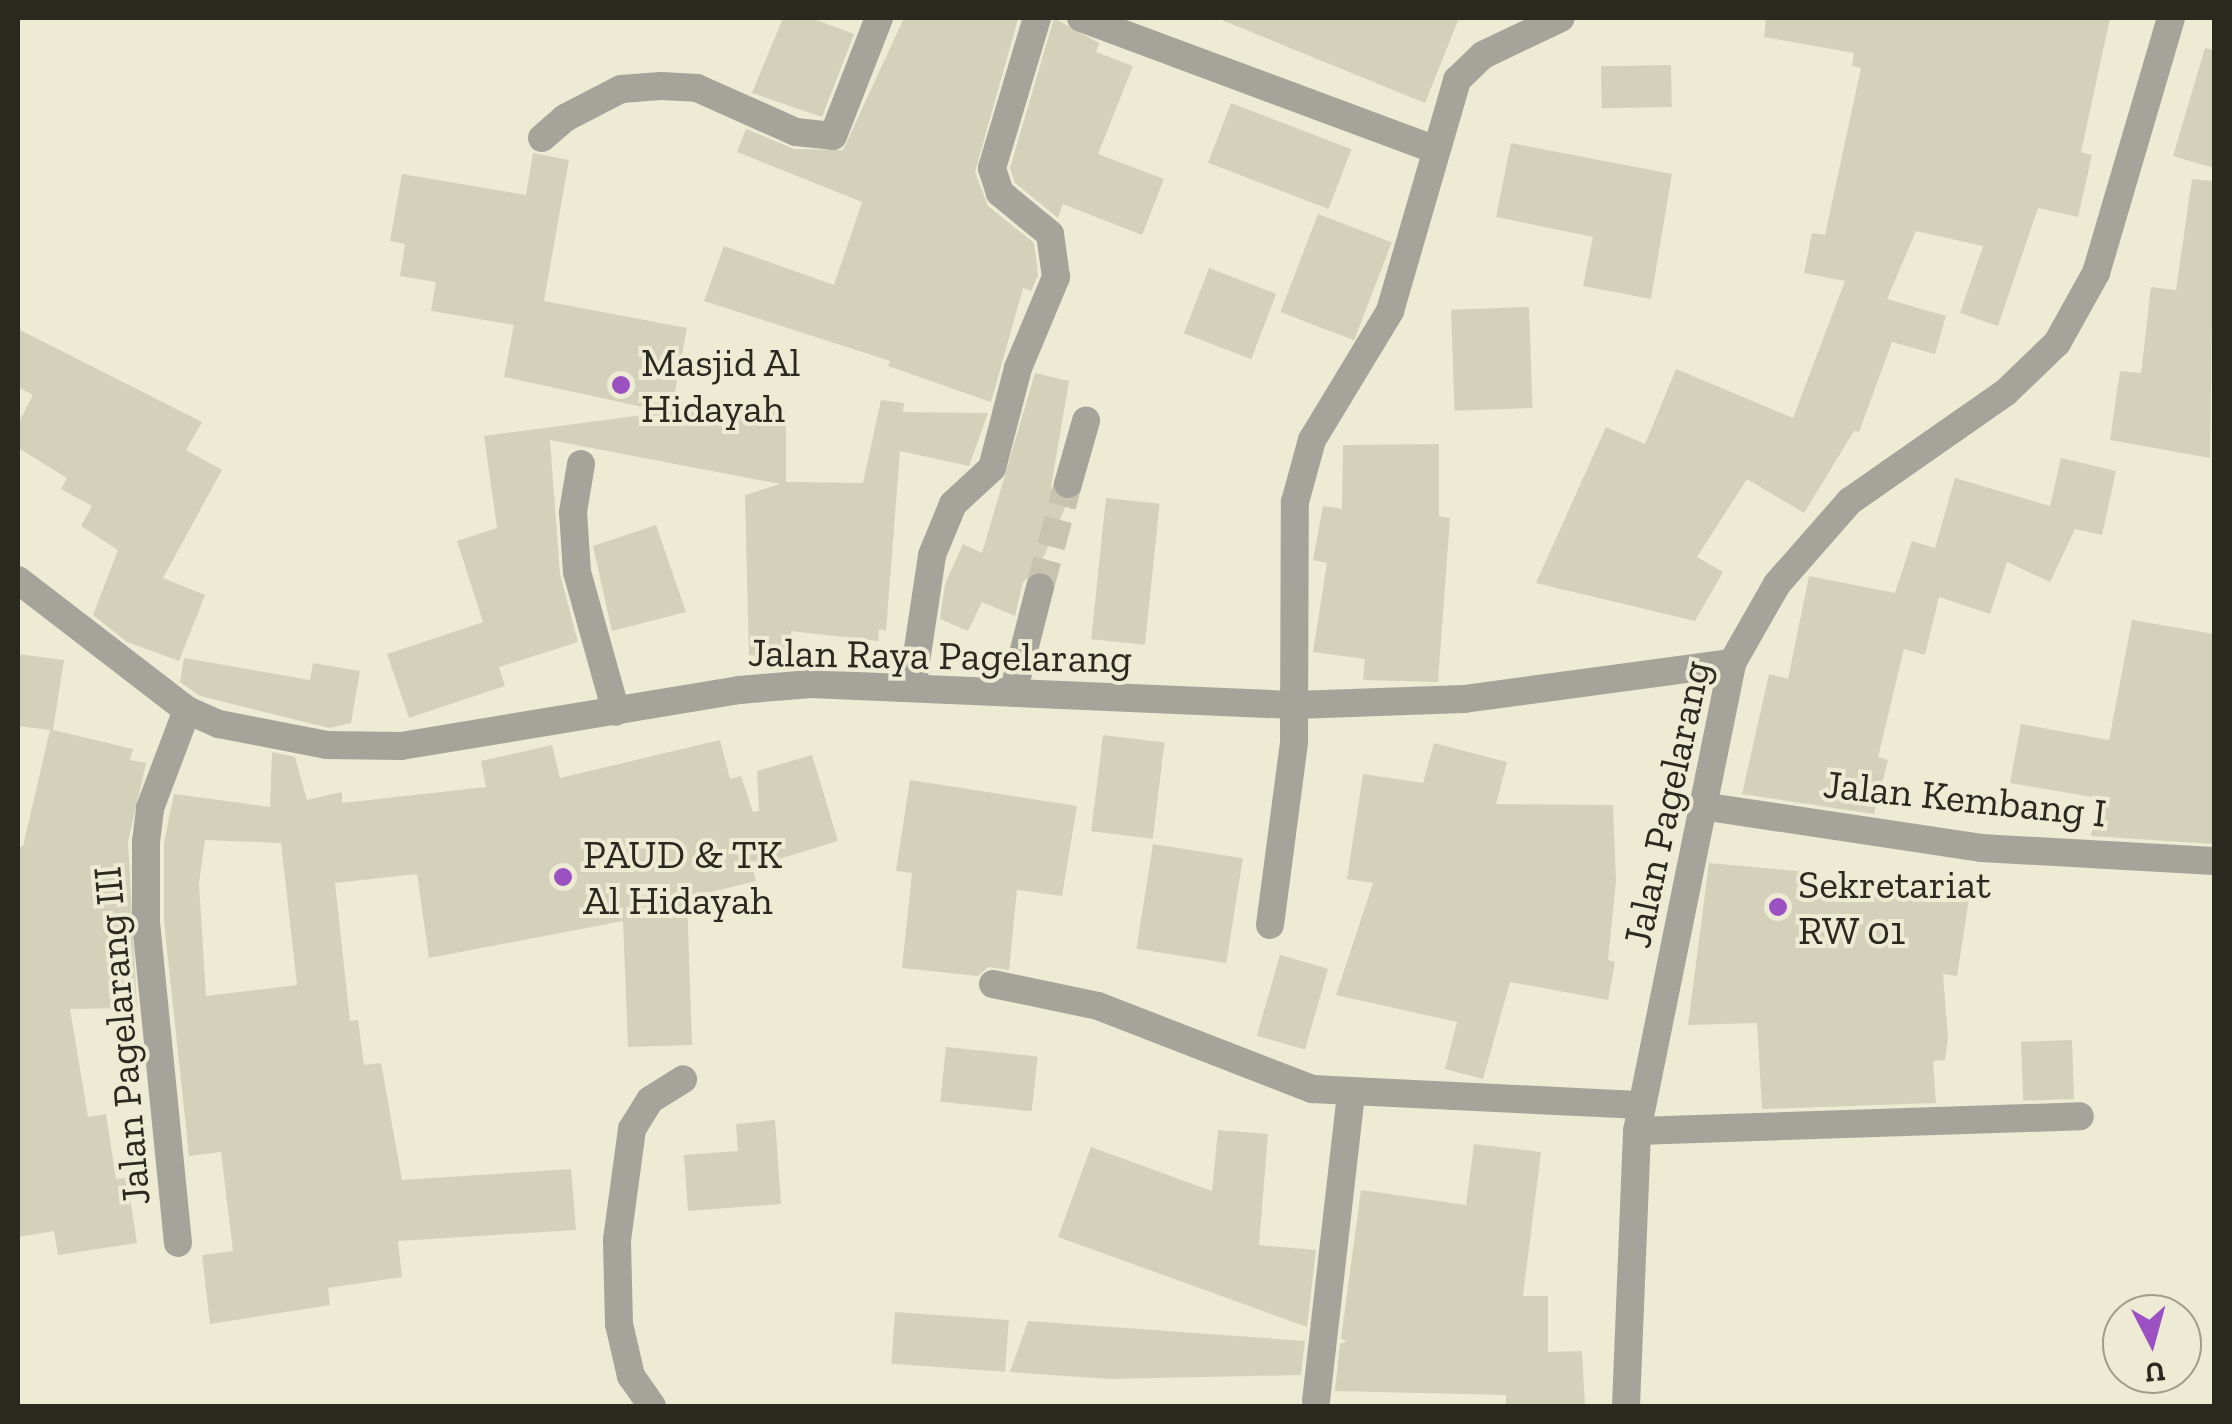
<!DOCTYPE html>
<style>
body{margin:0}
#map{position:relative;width:2232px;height:1424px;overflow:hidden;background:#edebd3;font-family:"Zilla Slab",serif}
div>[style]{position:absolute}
.building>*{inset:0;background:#d3d1ba;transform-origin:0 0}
.minor-tunnel>*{height:28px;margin-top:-14px;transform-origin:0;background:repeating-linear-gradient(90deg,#c6c4af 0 28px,transparent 0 42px)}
.minor>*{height:28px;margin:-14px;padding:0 14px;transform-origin:14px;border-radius:14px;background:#a5a49a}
.tertiary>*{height:28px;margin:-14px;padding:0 14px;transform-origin:14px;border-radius:14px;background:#a5a49a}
.dots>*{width:28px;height:28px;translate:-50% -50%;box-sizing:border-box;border:5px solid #edebd3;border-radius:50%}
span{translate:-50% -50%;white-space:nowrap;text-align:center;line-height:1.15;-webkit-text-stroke:8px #edebd3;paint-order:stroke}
.poi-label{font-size:40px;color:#2a2920}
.left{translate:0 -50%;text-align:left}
.street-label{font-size:40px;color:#2a2920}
.frame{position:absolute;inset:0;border:20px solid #2a2920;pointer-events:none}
.north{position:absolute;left:2102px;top:1294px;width:100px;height:100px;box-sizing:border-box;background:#edebd3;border:2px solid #9f9d8b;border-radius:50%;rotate:174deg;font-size:28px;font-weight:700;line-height:40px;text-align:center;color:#2a2920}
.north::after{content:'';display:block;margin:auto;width:35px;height:45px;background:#9c51c3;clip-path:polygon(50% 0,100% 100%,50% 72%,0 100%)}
</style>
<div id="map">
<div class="building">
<div style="clip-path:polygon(783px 18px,811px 18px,854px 34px,822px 117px,752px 93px)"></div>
<div style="clip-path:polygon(904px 18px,1018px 19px,975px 172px,988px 206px,1034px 243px,1038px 275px,1031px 291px,1023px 288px,991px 402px,888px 366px,890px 361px,704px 301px,724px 246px,834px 285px,862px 202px,737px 152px,746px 129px,794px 149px,843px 150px)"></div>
<div style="clip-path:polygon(1054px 18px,1099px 43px,1096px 52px,1133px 66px,1098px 154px,1164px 179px,1142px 235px,1063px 204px,1058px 218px,1015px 183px,1010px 168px)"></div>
<div style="clip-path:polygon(1217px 18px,1459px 18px,1425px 103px)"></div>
<div style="clip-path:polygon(1766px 18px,2110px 18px,2081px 152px,2092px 155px,2078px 217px,2038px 208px,1998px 326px,1960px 313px,1983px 246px,1916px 231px,1887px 299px,1946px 316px,1935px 354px,1892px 342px,1859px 432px,1854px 431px,1804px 513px,1747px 479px,1697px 557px,1723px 572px,1695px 621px,1536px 583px,1606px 427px,1645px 444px,1676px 369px,1793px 418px,1845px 281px,1804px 273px,1812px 233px,1825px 235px,1861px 68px,1852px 66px,1854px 53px,1764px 37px)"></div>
<div style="clip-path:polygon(2205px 48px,2214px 50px,2214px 168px,2173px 156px)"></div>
<div style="left:1671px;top:65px;width:42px;height:70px;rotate:89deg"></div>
<div style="left:1231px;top:103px;width:129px;height:64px;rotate:21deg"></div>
<div style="clip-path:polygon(1511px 143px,1672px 174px,1651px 299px,1583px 286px,1593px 237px,1496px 217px)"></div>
<div style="clip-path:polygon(533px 153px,569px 160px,544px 301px,687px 328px,671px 412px,786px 411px,786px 482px,863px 483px,881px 400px,904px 403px,903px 412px,988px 413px,969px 466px,900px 451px,886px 631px,879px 629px,878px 641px,791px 631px,792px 653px,749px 656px,745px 495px,780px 484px,550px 440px,560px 574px,578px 642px,499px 667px,505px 686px,409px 718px,387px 654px,483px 622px,457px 541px,497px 528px,484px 436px,666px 412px,504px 377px,514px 325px,431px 311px,436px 282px,400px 276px,405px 244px,390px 241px,402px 174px,526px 195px)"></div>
<div style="clip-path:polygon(2192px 179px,2214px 181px,2210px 458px,2110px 440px,2120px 371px,2141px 373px,2151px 287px,2176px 290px)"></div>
<div style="left:1318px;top:214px;width:79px;height:105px;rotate:21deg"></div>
<div style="left:1209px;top:268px;width:72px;height:70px;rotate:21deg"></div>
<div style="left:1529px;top:307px;width:101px;height:78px;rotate:88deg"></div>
<div style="clip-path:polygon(18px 329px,202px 422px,186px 450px,222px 470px,163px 578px,205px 595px,179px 661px,127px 642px,93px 615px,118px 550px,81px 526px,92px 506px,61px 489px,67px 478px,18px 448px,18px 424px,33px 395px,18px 387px)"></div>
<div style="clip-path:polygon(1035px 373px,1069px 381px,1051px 487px,1068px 501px,1038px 570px,1023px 582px,1015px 616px,982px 602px,968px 631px,940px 619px,945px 584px,963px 544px,982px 553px)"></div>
<div style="clip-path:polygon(1439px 444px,1439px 516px,1450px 518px,1438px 682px,1363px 680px,1365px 659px,1313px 652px,1327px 563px,1313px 560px,1323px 506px,1342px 509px,1343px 445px)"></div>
<div style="clip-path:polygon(2061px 458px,2116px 471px,2102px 535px,2075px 529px,2050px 582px,2007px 562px,1990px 614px,1939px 597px,1925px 655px,1904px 649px,1878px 757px,1888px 760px,1874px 814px,1742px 794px,1769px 674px,1788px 679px,1809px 576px,1895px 593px,1912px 541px,1935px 548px,1955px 478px,2050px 506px)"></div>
<div style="left:1106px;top:498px;width:54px;height:142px;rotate:6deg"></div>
<div style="clip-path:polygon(656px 525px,686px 612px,612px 631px,593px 546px)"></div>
<div style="clip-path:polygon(2132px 620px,2214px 634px,2214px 844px,2091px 836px,2098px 798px,2010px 783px,2021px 724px,2109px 740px)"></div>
<div style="clip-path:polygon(18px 654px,64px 660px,53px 730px,133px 749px,130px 760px,146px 763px,128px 842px,137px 1008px,70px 1009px,88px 1117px,106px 1114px,116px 1179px,127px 1178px,137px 1243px,58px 1255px,54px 1231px,18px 1237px,18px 847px,23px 846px,50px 730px,18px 726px)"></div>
<div style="clip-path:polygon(184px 658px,310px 680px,313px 663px,360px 671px,351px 723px,329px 728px,200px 696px,180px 682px)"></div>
<div style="left:1103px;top:735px;width:62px;height:97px;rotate:7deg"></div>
<div style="clip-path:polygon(evenodd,720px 740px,730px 779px,741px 776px,753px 812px,759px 811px,757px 771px,812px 755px,838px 841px,752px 867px,756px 881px,687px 898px,692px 1045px,628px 1047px,623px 921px,429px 958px,417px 874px,335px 883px,350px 1021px,358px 1020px,364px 1065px,381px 1063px,402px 1180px,571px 1169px,576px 1230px,398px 1241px,402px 1277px,328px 1288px,330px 1305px,210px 1324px,202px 1255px,233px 1251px,221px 1152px,189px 1156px,164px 921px,164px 843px,174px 794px,270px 807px,272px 752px,295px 757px,307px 800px,342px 792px,342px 803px,486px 787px,481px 761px,552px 745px,560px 778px,720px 740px,205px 840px,281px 843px,297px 985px,206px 996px,199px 883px,205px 840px)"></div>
<div style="clip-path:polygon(1434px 743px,1507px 762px,1496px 804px,1613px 805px,1616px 881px,1608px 960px,1615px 962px,1608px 1000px,1510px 982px,1483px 1079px,1445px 1069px,1457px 1022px,1336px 995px,1373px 883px,1347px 879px,1363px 774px,1423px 783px)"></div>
<div style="clip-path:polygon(910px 780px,1077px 806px,1062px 896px,1017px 890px,1009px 970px,988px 967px,978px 976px,902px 968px,912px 873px,896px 871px)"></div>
<div style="left:1153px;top:844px;width:91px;height:106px;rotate:9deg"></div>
<div style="clip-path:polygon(1709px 863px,1809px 872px,1807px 898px,1927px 893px,1969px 899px,1957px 976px,1943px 974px,1948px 1038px,1945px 1060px,1933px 1061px,1936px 1103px,1762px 1109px,1757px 1023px,1688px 1025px)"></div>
<div style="left:1280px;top:955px;width:50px;height:84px;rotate:16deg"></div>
<div style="left:2072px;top:1040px;width:59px;height:51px;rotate:88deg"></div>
<div style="left:946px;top:1047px;width:92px;height:55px;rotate:6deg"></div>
<div style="clip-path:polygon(775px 1120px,781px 1204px,688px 1211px,684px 1155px,738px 1151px,736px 1124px)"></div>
<div style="clip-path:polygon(1218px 1130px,1268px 1134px,1259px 1245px,1316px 1250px,1307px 1327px,1058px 1237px,1091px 1147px,1212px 1191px)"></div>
<div style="clip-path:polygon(1474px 1144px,1541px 1152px,1523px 1296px,1548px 1296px,1548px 1352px,1582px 1351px,1585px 1406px,1506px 1406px,1506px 1395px,1335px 1391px,1340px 1344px,1347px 1341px,1341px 1339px,1361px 1190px,1466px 1205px)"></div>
<div style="left:895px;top:1312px;width:114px;height:52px;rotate:4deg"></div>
<div style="clip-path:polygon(1028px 1321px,1305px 1341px,1301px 1375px,1109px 1379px,1010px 1372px)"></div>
</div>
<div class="minor-tunnel">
<div style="left:1040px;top:587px;width:107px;rotate:-74.8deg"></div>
</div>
<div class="minor">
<div style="left:1081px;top:18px;width:377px;rotate:20.4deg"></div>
<div style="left:542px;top:138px;width:30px;rotate:-41deg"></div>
<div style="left:565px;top:118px;width:63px;rotate:-27.4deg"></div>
<div style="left:621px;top:89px;width:40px;rotate:-4.3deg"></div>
<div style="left:661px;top:86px;width:36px;rotate:3deg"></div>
<div style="left:697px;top:88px;width:108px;rotate:24deg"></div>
<div style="left:796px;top:132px;width:37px;rotate:6deg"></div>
<div style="left:833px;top:136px;width:127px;rotate:-68.7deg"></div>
<div style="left:581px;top:464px;width:49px;rotate:99.5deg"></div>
<div style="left:573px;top:512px;width:60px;rotate:86.2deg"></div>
<div style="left:577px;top:572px;width:145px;rotate:74.4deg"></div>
<div style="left:1068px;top:484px;width:66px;rotate:-74.1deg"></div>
<div style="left:912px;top:688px;width:134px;rotate:-81.4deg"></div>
<div style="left:932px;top:555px;width:55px;rotate:-67.6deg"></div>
<div style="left:953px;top:504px;width:53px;rotate:-42.7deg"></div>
<div style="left:992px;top:468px;width:103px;rotate:-75.4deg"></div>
<div style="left:1018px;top:368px;width:99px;rotate:-67.3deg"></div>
<div style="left:1056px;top:277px;width:43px;rotate:-97.9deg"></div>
<div style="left:1050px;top:234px;width:65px;rotate:-140.6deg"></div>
<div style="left:1000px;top:193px;width:26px;rotate:-108deg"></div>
<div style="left:992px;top:168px;width:157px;rotate:-73.3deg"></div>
<div style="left:1013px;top:693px;width:109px;rotate:-75.7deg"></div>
<div style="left:1708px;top:807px;width:276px;rotate:8.5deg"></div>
<div style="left:1981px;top:848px;width:233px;rotate:3.2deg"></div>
<div style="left:1270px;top:925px;width:185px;rotate:-82.5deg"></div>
<div style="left:1294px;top:742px;width:240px;rotate:-89.8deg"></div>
<div style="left:1295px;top:502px;width:64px;rotate:-74.7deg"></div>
<div style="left:1312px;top:440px;width:151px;rotate:-58.8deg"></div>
<div style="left:1390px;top:311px;width:241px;rotate:-73.8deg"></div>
<div style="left:1457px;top:80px;width:36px;rotate:-44deg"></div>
<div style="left:1483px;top:55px;width:86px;rotate:-25.4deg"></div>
<div style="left:993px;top:984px;width:107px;rotate:11.8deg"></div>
<div style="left:1098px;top:1006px;width:230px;rotate:21.2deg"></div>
<div style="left:1312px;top:1089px;width:330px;rotate:2.8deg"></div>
<div style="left:1637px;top:1131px;width:443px;rotate:-1.9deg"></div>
<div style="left:178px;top:1243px;width:323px;rotate:-95.7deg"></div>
<div style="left:146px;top:922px;width:80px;rotate:-90deg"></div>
<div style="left:146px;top:842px;width:34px;rotate:-83deg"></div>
<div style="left:150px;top:808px;width:105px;rotate:-69.3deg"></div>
<div style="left:1316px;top:1401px;width:309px;rotate:-83.5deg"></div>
<div style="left:652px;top:1406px;width:37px;rotate:-125deg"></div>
<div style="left:631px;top:1376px;width:53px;rotate:-103deg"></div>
<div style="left:619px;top:1324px;width:84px;rotate:-91.4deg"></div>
<div style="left:617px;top:1240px;width:112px;rotate:-82.3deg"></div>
<div style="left:632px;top:1129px;width:34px;rotate:-58deg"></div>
<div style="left:650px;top:1100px;width:39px;rotate:-32deg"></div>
</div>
<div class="tertiary">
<div style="left:18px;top:580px;width:213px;rotate:37.6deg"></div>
<div style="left:187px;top:710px;width:35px;rotate:24deg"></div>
<div style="left:219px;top:724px;width:110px;rotate:11deg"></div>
<div style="left:327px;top:745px;width:74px;rotate:0.8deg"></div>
<div style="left:401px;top:746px;width:343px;rotate:-9.4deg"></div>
<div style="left:739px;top:690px;width:72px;rotate:-4.8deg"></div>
<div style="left:811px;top:684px;width:484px;rotate:2.5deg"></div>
<div style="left:1295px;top:705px;width:169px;rotate:-2deg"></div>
<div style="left:1464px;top:699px;width:270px;rotate:-7.7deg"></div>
<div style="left:1626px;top:1406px;width:275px;rotate:-87.7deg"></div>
<div style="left:1637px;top:1131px;width:478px;rotate:-78.5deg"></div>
<div style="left:1732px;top:663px;width:91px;rotate:-60.3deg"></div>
<div style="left:1777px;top:584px;width:111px;rotate:-48.7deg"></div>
<div style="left:1850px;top:501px;width:190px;rotate:-34.9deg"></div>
<div style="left:2006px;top:392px;width:71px;rotate:-43.9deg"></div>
<div style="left:2057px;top:343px;width:80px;rotate:-60.9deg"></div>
<div style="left:2096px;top:273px;width:266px;rotate:-73.6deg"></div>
</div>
<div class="dots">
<div style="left:621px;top:385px;background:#9c51c3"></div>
<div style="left:563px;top:877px;background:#9c51c3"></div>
<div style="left:1778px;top:907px;background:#9c51c3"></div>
</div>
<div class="poi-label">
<span class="left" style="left:641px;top:385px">Masjid Al<br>Hidayah</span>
<span class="left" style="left:583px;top:877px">PAUD &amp; TK<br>Al Hidayah</span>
<span class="left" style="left:1798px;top:907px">Sekretariat<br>RW 01</span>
</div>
<div class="street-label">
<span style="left:940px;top:655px;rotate:1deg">Jalan Raya Pagelarang</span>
<span style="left:1965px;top:798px;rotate:6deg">Jalan Kembang I</span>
<span style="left:1666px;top:804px;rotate:-78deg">Jalan Pagelarang</span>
<span style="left:121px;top:1036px;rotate:-95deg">Jalan Pagelarang III</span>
</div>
<div class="frame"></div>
<div class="north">U</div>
</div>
